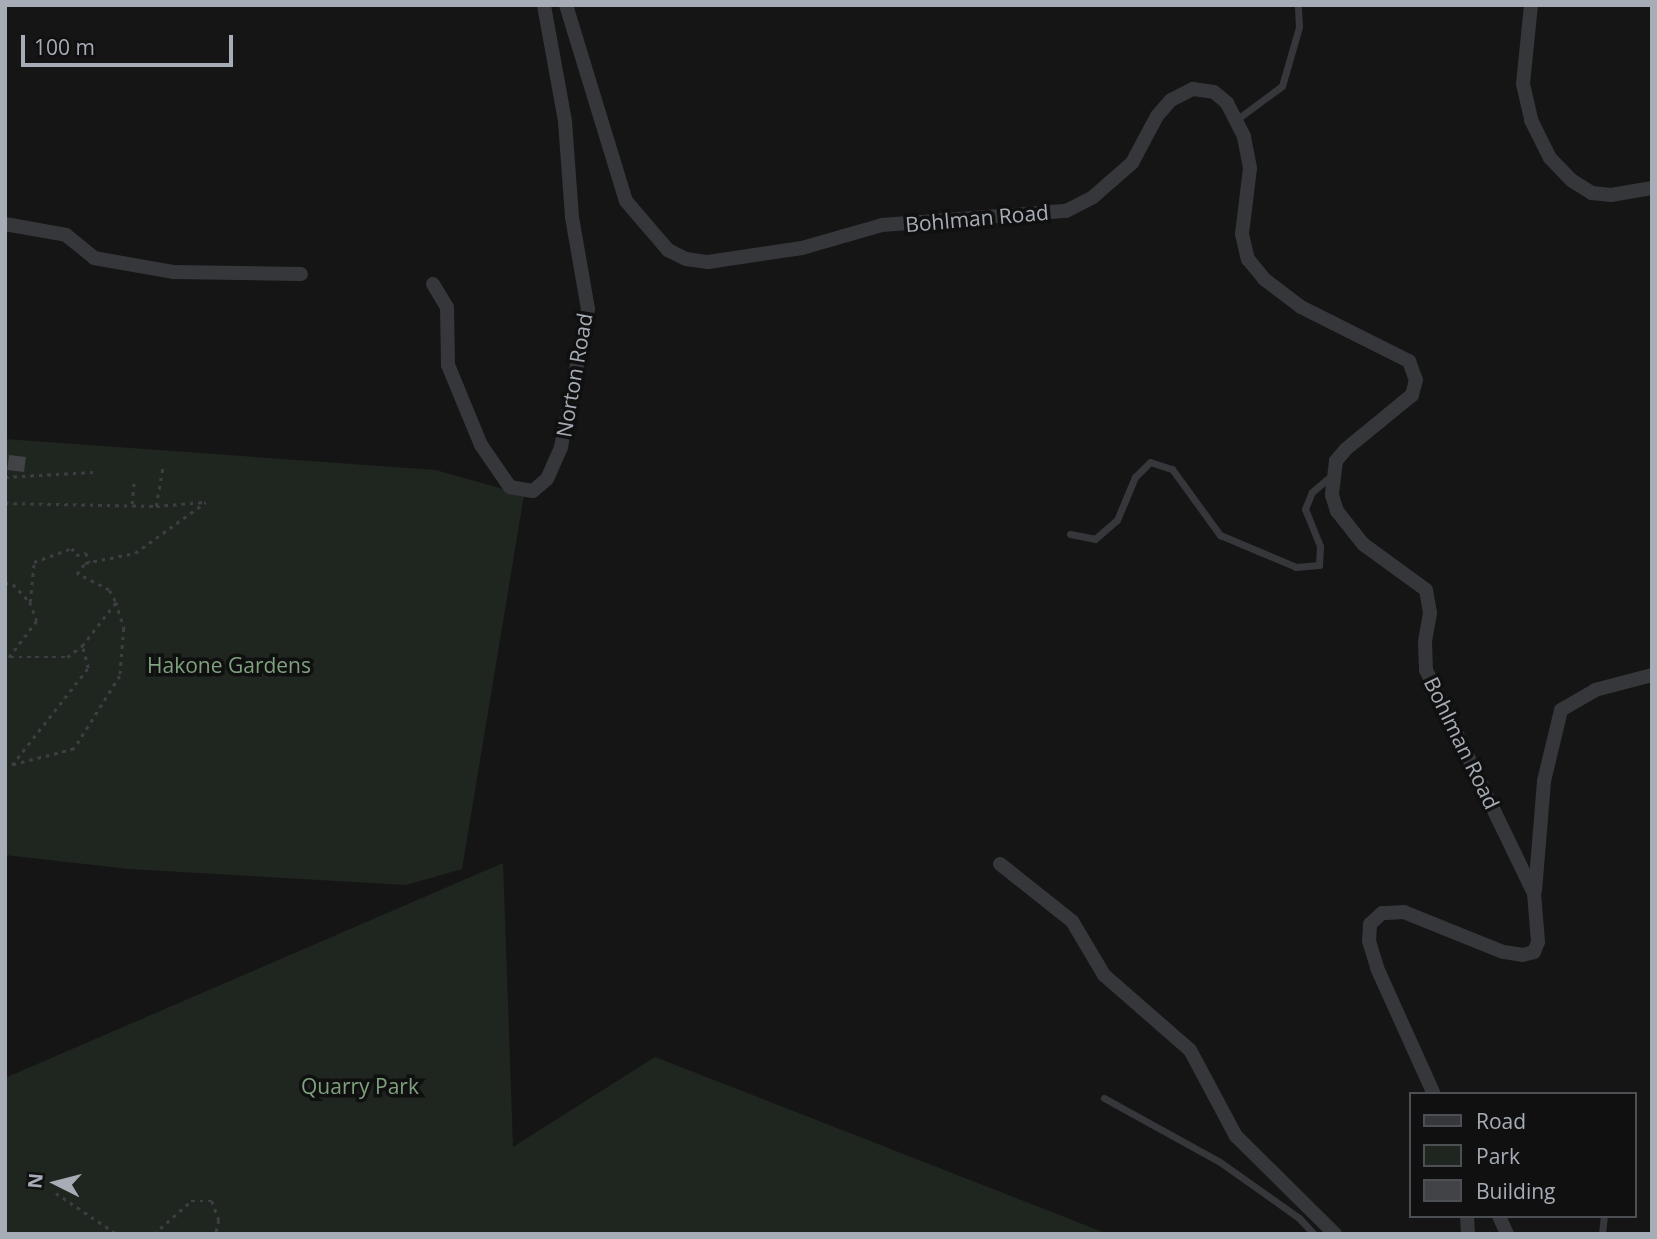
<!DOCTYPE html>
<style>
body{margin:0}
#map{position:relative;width:1657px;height:1239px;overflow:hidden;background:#151516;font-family:"Open Sans",sans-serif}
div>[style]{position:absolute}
.green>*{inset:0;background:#1f261f}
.building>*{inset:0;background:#414346;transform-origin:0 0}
.path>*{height:2.5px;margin-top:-1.25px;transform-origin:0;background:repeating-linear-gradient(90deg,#3c3e42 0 3.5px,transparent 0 8.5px)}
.lane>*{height:7px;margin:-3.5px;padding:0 3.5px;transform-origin:3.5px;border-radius:3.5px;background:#36373b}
.street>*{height:14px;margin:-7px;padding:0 7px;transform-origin:7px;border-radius:7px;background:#36373b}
span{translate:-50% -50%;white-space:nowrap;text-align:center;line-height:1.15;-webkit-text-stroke:7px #101011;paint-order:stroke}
.street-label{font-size:21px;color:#a7adb6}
.park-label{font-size:21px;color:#7fa17e}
.frame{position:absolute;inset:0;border:7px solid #a7adb6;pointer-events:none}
.legend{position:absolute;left:1409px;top:1092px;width:228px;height:126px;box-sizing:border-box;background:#101011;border:2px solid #4c4f53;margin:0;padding:9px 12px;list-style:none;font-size:21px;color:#a7adb6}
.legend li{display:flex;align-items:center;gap:14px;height:35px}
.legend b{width:35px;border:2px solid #4c4f53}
.north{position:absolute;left:21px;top:1148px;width:70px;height:70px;-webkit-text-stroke:5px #101011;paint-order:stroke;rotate:276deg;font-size:19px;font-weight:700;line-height:28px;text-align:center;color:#a7adb6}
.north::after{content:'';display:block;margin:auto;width:24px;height:32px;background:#a7adb6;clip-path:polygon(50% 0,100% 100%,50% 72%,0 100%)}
.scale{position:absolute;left:21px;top:35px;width:212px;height:32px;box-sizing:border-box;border:4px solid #a7adb6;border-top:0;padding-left:9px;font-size:21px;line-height:24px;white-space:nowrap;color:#a7adb6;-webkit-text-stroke:5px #101011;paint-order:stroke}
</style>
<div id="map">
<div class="green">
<div style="clip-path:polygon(5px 439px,436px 470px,524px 495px,462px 869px,406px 885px,129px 869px,5px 855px)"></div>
<div style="clip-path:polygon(503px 863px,513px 1147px,655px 1057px,1108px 1234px,5px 1234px,5px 1078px)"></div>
</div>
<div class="building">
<div style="left:9px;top:455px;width:17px;height:15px;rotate:7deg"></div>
</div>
<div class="path">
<div style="left:5px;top:477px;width:88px;rotate:-3.3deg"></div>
<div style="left:5px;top:503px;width:151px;rotate:1.1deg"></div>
<div style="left:156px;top:506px;width:49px;rotate:-4.7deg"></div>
<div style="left:132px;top:504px;width:23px;rotate:-85deg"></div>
<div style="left:156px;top:506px;width:41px;rotate:-80.1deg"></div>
<div style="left:5px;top:583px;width:8px;rotate:7deg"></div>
<div style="left:13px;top:584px;width:25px;rotate:47deg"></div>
<div style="left:30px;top:602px;width:20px;rotate:70deg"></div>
<div style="left:37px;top:621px;width:53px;rotate:127.3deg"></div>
<div style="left:115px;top:601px;width:13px;rotate:-119deg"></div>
<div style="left:109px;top:590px;width:36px;rotate:-153deg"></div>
<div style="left:77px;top:574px;width:14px;rotate:-54deg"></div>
<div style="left:85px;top:563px;width:51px;rotate:-11.3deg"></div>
<div style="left:135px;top:553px;width:87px;rotate:-35.7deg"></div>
<div style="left:30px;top:602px;width:40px;rotate:-84.3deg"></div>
<div style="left:34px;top:562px;width:40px;rotate:-20.2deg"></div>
<div style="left:72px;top:548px;width:8px;rotate:60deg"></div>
<div style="left:76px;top:555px;width:10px;rotate:-11deg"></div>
<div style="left:86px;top:553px;width:10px;rotate:66deg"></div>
<div style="left:10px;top:657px;width:57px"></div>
<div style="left:67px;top:657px;width:19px;rotate:-36deg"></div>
<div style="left:82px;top:646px;width:56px;rotate:-52.3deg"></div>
<div style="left:116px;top:602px;width:27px;rotate:73deg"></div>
<div style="left:124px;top:628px;width:48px;rotate:94.8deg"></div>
<div style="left:120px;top:676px;width:86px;rotate:122.2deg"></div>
<div style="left:74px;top:749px;width:64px;rotate:165.5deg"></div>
<div style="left:12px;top:765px;width:123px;rotate:-51.9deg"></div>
<div style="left:88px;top:668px;width:23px;rotate:-105deg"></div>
<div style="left:56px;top:1193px;width:73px;rotate:33.9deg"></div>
<div style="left:154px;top:1234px;width:50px;rotate:-41.7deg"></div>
<div style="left:191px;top:1201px;width:21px"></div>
<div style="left:212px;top:1201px;width:20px;rotate:70deg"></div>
<div style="left:219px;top:1220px;width:14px;rotate:102deg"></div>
</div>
<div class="lane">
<div style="left:1236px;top:120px;width:57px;rotate:-36.5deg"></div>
<div style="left:1282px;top:86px;width:61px;rotate:-73.9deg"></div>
<div style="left:1299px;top:27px;width:22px;rotate:-93deg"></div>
<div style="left:1070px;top:534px;width:25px;rotate:11deg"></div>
<div style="left:1095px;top:539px;width:29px;rotate:-41deg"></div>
<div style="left:1117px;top:520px;width:47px;rotate:-67.3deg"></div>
<div style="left:1135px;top:477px;width:21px;rotate:-45deg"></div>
<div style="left:1150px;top:462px;width:23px;rotate:18deg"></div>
<div style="left:1172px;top:469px;width:82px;rotate:54deg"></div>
<div style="left:1220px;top:535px;width:82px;rotate:22.8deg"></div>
<div style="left:1296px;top:567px;width:23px;rotate:-5deg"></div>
<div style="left:1319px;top:565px;width:19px;rotate:-87deg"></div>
<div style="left:1320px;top:546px;width:40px;rotate:-112deg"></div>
<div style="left:1305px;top:509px;width:18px;rotate:-68deg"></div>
<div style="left:1312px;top:492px;width:26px;rotate:-40deg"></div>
<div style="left:1104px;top:1098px;width:132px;rotate:28.9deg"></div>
<div style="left:1220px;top:1162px;width:97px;rotate:35.3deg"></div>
<div style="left:1299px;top:1218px;width:22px;rotate:47deg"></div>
<div style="left:1602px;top:1234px;width:18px;rotate:-84deg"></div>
</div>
<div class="street">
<div style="left:566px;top:5px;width:205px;rotate:73deg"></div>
<div style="left:626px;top:201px;width:65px;rotate:49.4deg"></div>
<div style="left:668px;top:250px;width:20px;rotate:27deg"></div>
<div style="left:686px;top:259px;width:22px;rotate:8deg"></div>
<div style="left:708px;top:262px;width:95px;rotate:-8.5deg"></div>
<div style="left:802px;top:248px;width:83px;rotate:-16deg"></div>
<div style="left:882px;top:225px;width:185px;rotate:-4.4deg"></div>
<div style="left:1066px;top:211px;width:30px;rotate:-27deg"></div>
<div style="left:1093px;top:197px;width:52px;rotate:-41.1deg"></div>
<div style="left:1132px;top:163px;width:53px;rotate:-62deg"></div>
<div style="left:1157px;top:116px;width:21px;rotate:-49deg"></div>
<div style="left:1171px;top:100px;width:25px;rotate:-27deg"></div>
<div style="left:1193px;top:89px;width:21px;rotate:8deg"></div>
<div style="left:1214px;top:92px;width:17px;rotate:40deg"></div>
<div style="left:1227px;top:103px;width:38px;rotate:63deg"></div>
<div style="left:1244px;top:137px;width:32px;rotate:79deg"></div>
<div style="left:1250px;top:168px;width:66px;rotate:96.9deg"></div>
<div style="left:1242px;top:234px;width:26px;rotate:77deg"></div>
<div style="left:1248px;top:259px;width:26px;rotate:51deg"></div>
<div style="left:1264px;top:279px;width:46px;rotate:37.1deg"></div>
<div style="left:1301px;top:307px;width:121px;rotate:26.6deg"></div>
<div style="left:1409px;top:361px;width:20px;rotate:70deg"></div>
<div style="left:1416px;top:380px;width:16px;rotate:105deg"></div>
<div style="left:1412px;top:395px;width:85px;rotate:140.7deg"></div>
<div style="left:1346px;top:449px;width:16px;rotate:130deg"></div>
<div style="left:1336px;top:461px;width:34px;rotate:97deg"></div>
<div style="left:1332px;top:495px;width:17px;rotate:73deg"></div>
<div style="left:1337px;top:511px;width:42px;rotate:51.8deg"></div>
<div style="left:1363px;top:544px;width:78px;rotate:36.1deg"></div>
<div style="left:1426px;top:590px;width:23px;rotate:80deg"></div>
<div style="left:1430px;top:613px;width:29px;rotate:100deg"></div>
<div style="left:1425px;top:642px;width:28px;rotate:88deg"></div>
<div style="left:1426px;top:670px;width:248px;rotate:64.2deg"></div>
<div style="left:1534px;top:893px;width:49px;rotate:85.3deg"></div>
<div style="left:1538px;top:942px;width:11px;rotate:112deg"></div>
<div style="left:1534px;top:952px;width:11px;rotate:165deg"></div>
<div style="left:1523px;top:955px;width:20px;rotate:-171deg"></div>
<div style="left:1503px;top:952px;width:107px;rotate:-158deg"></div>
<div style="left:1404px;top:912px;width:22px;rotate:177deg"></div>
<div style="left:1382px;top:913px;width:16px;rotate:137deg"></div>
<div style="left:1370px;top:924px;width:17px;rotate:93deg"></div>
<div style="left:1369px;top:941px;width:28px;rotate:73deg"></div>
<div style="left:1377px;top:968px;width:138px;rotate:65.7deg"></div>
<div style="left:1531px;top:5px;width:79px;rotate:95.8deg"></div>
<div style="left:1523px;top:84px;width:37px;rotate:77deg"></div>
<div style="left:1531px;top:120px;width:42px;rotate:63.4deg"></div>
<div style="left:1550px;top:158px;width:30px;rotate:46deg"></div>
<div style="left:1571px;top:180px;width:25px;rotate:32deg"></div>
<div style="left:1592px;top:193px;width:19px;rotate:6deg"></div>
<div style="left:1611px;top:195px;width:42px;rotate:-9.7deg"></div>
<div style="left:5px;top:224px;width:62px;rotate:10.2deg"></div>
<div style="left:66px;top:235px;width:36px;rotate:39deg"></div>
<div style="left:94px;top:258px;width:80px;rotate:10deg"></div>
<div style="left:173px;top:272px;width:128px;rotate:0.9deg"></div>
<div style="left:433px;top:284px;width:27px;rotate:59deg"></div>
<div style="left:447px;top:307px;width:58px;rotate:89deg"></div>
<div style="left:448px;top:365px;width:87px;rotate:67.6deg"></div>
<div style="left:481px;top:445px;width:51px;rotate:55.4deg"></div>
<div style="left:510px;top:487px;width:23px;rotate:10deg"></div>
<div style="left:533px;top:491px;width:18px;rotate:-41deg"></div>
<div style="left:547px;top:479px;width:35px;rotate:-66deg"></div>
<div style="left:561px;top:447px;width:141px;rotate:-78.9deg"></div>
<div style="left:588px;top:309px;width:93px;rotate:-99.9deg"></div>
<div style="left:572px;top:217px;width:96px;rotate:-94.2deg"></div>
<div style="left:565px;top:121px;width:118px;rotate:-100.3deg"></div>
<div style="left:1000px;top:864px;width:92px;rotate:38.4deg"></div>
<div style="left:1072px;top:921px;width:63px;rotate:59.3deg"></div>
<div style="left:1104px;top:975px;width:114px;rotate:41.1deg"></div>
<div style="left:1190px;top:1050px;width:98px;rotate:61.9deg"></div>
<div style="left:1236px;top:1136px;width:139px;rotate:44.7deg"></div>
<div style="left:1535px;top:891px;width:110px;rotate:-85.3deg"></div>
<div style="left:1544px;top:781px;width:73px;rotate:-76.5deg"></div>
<div style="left:1561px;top:710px;width:39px;rotate:-30deg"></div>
<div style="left:1595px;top:690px;width:59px;rotate:-14.7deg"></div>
<div style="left:1467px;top:1216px;width:18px;rotate:87deg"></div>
<div style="left:1499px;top:1216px;width:20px;rotate:66deg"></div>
</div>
<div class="street-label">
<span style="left:977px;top:218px;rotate:-5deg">Bohlman Road</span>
<span style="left:574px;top:375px;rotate:-80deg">Norton Road</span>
<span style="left:1462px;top:743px;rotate:64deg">Bohlman Road</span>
</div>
<div class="park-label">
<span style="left:229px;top:665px">Hakone Gardens</span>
<span style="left:360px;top:1086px">Quarry Park</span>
</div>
<div class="frame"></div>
<ul class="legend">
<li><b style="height:9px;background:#36373b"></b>Road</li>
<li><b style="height:19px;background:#1f261f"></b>Park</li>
<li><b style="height:19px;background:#414346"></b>Building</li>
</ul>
<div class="north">N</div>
<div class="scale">100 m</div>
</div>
